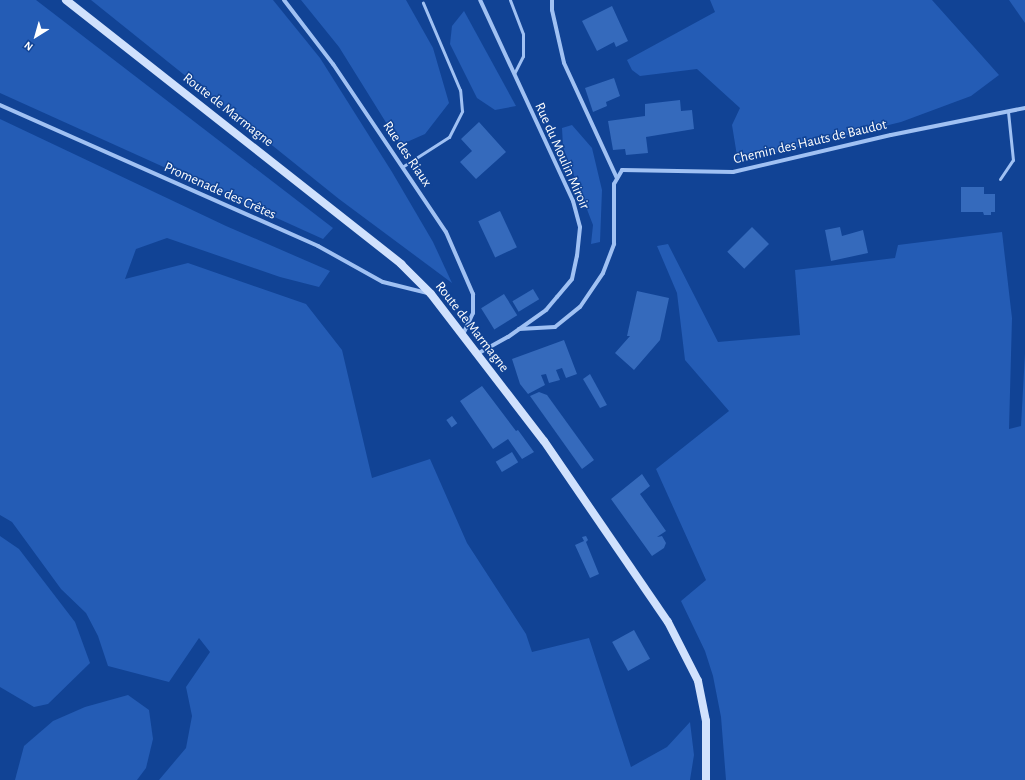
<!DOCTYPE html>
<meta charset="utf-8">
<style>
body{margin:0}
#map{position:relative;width:1025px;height:780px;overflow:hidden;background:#114395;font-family:"Alegreya Sans",sans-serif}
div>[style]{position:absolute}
.green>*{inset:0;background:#245cb5}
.building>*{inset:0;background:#356abc;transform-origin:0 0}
.lane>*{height:3px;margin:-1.5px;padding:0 1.5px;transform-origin:1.5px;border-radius:1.5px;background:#a0c1f3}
.street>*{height:4px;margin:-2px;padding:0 2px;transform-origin:2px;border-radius:2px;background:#a0c1f3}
.secondary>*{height:8px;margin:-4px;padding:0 4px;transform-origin:4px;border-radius:4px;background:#d0e1fd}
span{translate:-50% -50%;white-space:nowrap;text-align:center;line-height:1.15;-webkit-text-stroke:3px #114395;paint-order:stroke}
.street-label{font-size:14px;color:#fff}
.north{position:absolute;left:16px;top:16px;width:40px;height:40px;-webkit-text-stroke:3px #114395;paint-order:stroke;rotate:217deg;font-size:11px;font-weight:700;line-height:16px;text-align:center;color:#fff}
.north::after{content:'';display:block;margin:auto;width:14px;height:18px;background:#fff;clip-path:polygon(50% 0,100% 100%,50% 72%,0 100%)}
</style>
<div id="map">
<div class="green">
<div style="clip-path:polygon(0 0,36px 0,333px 228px,323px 239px,0 93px)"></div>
<div style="clip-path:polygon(91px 0,273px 0,320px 58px,392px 172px,433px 242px,452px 283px,339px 199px)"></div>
<div style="clip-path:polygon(301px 0,406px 0,433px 48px,449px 103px,425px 134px,400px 145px,339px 47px)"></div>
<div style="clip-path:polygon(710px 0,932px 0,999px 75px,971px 96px,901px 122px,738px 162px,732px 125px,740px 108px,697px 69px,640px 76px,632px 70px,627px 60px,715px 12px)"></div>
<div style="clip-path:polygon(1009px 0,1025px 0,1025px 23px)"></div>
<div style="clip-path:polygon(464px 11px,516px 106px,495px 110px,477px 98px,450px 44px,452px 26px)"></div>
<div style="clip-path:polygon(0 119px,226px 226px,330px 271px,319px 287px,280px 277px,167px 238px,136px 249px,125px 279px,188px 263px,306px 304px,342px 350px,372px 478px,430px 459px,467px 543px,526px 634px,532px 652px,589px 638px,631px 767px,667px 747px,690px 722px,694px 755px,690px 780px,159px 780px,186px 748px,192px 716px,186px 687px,210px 652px,199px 638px,169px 682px,108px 666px,98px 636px,86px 613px,61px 589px,12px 522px,0 515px)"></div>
<div style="clip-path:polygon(572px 125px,592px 148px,602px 190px,600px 242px,591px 244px,593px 225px,563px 147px,562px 128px)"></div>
<div style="clip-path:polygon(1002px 232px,1012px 318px,1009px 429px,1021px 426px,1025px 353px,1025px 780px,726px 780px,721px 717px,713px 676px,705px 651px,681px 601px,706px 580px,656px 469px,729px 411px,685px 360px,677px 293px,657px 246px,668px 244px,718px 342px,800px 335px,795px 270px,895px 258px,898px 245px)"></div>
<div style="clip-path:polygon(0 536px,19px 549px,75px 622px,90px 663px,48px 704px,34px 707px,0 687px)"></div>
<div style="clip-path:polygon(128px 695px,149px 710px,153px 739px,146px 768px,137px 780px,15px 780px,24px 746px,53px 721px,85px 707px)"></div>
</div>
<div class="building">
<div style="clip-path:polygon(612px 6px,628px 41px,616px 47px,614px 42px,597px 51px,582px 21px)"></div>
<div style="clip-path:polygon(614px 78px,620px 96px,606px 102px,607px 106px,593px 112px,585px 88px)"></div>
<div style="clip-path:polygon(680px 100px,681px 111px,692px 110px,694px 129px,646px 137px,648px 153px,626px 155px,625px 149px,613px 150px,608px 121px,645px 116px,645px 104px)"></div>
<div style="clip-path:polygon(479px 122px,506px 152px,476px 179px,460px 162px,472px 151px,461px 139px)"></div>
<div style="clip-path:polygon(961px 187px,984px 187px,984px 194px,995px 194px,995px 212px,991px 212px,991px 215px,984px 215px,983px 212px,961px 212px)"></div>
<div style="left:500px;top:211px;width:40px;height:24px;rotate:65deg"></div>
<div style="left:752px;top:227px;width:24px;height:35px;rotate:45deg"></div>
<div style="clip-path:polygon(840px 227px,842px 236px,863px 230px,868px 253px,831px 261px,825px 230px)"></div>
<div style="left:533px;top:289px;width:12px;height:24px;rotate:59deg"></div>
<div style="clip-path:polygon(637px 291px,669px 298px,660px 340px,634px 370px,615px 353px,630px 336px,627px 336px)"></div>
<div style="left:504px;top:294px;width:25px;height:27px;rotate:58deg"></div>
<div style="clip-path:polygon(564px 340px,577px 374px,566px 378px,562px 368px,556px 370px,560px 380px,549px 383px,546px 374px,541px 375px,545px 385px,528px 394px,520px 384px,512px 359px)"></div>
<div style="clip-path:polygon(590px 374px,607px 405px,600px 408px,583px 379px)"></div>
<div style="clip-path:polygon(482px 386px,516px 431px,518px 430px,534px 452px,522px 459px,508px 439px,493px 449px,460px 401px)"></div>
<div style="clip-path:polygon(539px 392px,547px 395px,594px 460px,582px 469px,530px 396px)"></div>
<div style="left:452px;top:416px;width:9px;height:7px;rotate:54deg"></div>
<div style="left:512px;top:452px;width:12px;height:19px;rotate:59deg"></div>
<div style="clip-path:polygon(642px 474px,650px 486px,640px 494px,666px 531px,657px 537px,662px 536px,666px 543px,664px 548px,652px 556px,611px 499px)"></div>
<div style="clip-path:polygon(586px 536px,588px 540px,586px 542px,599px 574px,590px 578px,575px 545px,584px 541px,582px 537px)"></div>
<div style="left:634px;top:630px;width:33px;height:25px;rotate:61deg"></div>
</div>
<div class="lane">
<div style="left:510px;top:0;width:36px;rotate:69deg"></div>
<div style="left:523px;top:34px;width:22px;rotate:90deg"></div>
<div style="left:523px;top:56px;width:20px;rotate:117deg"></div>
<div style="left:402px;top:167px;width:56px;rotate:-32.6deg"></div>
<div style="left:449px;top:137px;width:29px;rotate:-63deg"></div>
<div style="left:462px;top:111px;width:21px;rotate:-95deg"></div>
<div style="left:460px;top:90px;width:95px;rotate:-113deg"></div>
<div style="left:1000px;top:179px;width:23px;rotate:-56deg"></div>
<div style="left:1013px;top:160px;width:48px;rotate:-95.9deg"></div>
</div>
<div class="street">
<div style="left:284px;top:0;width:81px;rotate:52.6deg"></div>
<div style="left:333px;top:64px;width:202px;rotate:56.1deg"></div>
<div style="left:446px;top:232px;width:68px;rotate:66.5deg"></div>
<div style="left:473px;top:294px;width:19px;rotate:90deg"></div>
<div style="left:473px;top:313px;width:23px;rotate:115deg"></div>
<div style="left:552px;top:0;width:10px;rotate:90deg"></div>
<div style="left:552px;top:10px;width:54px;rotate:77.2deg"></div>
<div style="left:564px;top:63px;width:127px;rotate:65.3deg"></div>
<div style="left:0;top:105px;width:348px;rotate:23.9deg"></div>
<div style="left:318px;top:246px;width:74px;rotate:29deg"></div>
<div style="left:383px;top:282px;width:45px;rotate:14deg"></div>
<div style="left:519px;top:329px;width:36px;rotate:-3deg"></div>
<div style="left:555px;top:327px;width:32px;rotate:-39deg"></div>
<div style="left:580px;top:307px;width:41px;rotate:-55.9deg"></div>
<div style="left:603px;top:273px;width:31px;rotate:-69deg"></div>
<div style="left:614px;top:244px;width:60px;rotate:-90deg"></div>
<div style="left:614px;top:184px;width:16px;rotate:-60deg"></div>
<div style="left:622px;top:170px;width:111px;rotate:1deg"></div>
<div style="left:733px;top:172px;width:162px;rotate:-13.2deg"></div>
<div style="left:891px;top:135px;width:137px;rotate:-11.4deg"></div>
<div style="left:477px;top:354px;width:35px;rotate:-29deg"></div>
<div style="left:508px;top:337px;width:47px;rotate:-35.4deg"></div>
<div style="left:546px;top:310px;width:17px;rotate:-50deg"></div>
<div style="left:557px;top:297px;width:23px;rotate:-50deg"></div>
<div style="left:572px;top:279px;width:24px;rotate:-78deg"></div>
<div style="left:577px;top:256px;width:29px;rotate:-84deg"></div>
<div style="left:580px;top:227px;width:27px;rotate:-105deg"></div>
<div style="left:573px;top:201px;width:221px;rotate:-114.8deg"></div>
</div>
<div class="secondary">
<div style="left:66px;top:0;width:427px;rotate:38.2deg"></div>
<div style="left:401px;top:264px;width:42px;rotate:45deg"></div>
<div style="left:431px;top:294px;width:185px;rotate:52.5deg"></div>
<div style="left:544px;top:441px;width:219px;rotate:55.6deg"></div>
<div style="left:668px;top:622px;width:66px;rotate:63deg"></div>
<div style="left:698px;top:681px;width:41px;rotate:78.7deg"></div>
<div style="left:706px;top:721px;width:59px;rotate:90deg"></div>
</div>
<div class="street-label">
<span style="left:228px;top:110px;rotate:38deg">Route de Marmagne</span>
<span style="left:810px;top:142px;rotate:-13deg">Chemin des Hauts de Baudot</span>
<span style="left:407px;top:154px;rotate:56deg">Rue des Riaux</span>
<span style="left:562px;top:156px;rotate:66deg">Rue du Moulin Miroir</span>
<span style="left:220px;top:191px;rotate:24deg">Promenade des Crêtes</span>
<span style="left:472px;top:327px;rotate:52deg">Route de Marmagne</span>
</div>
<div class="north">N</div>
</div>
